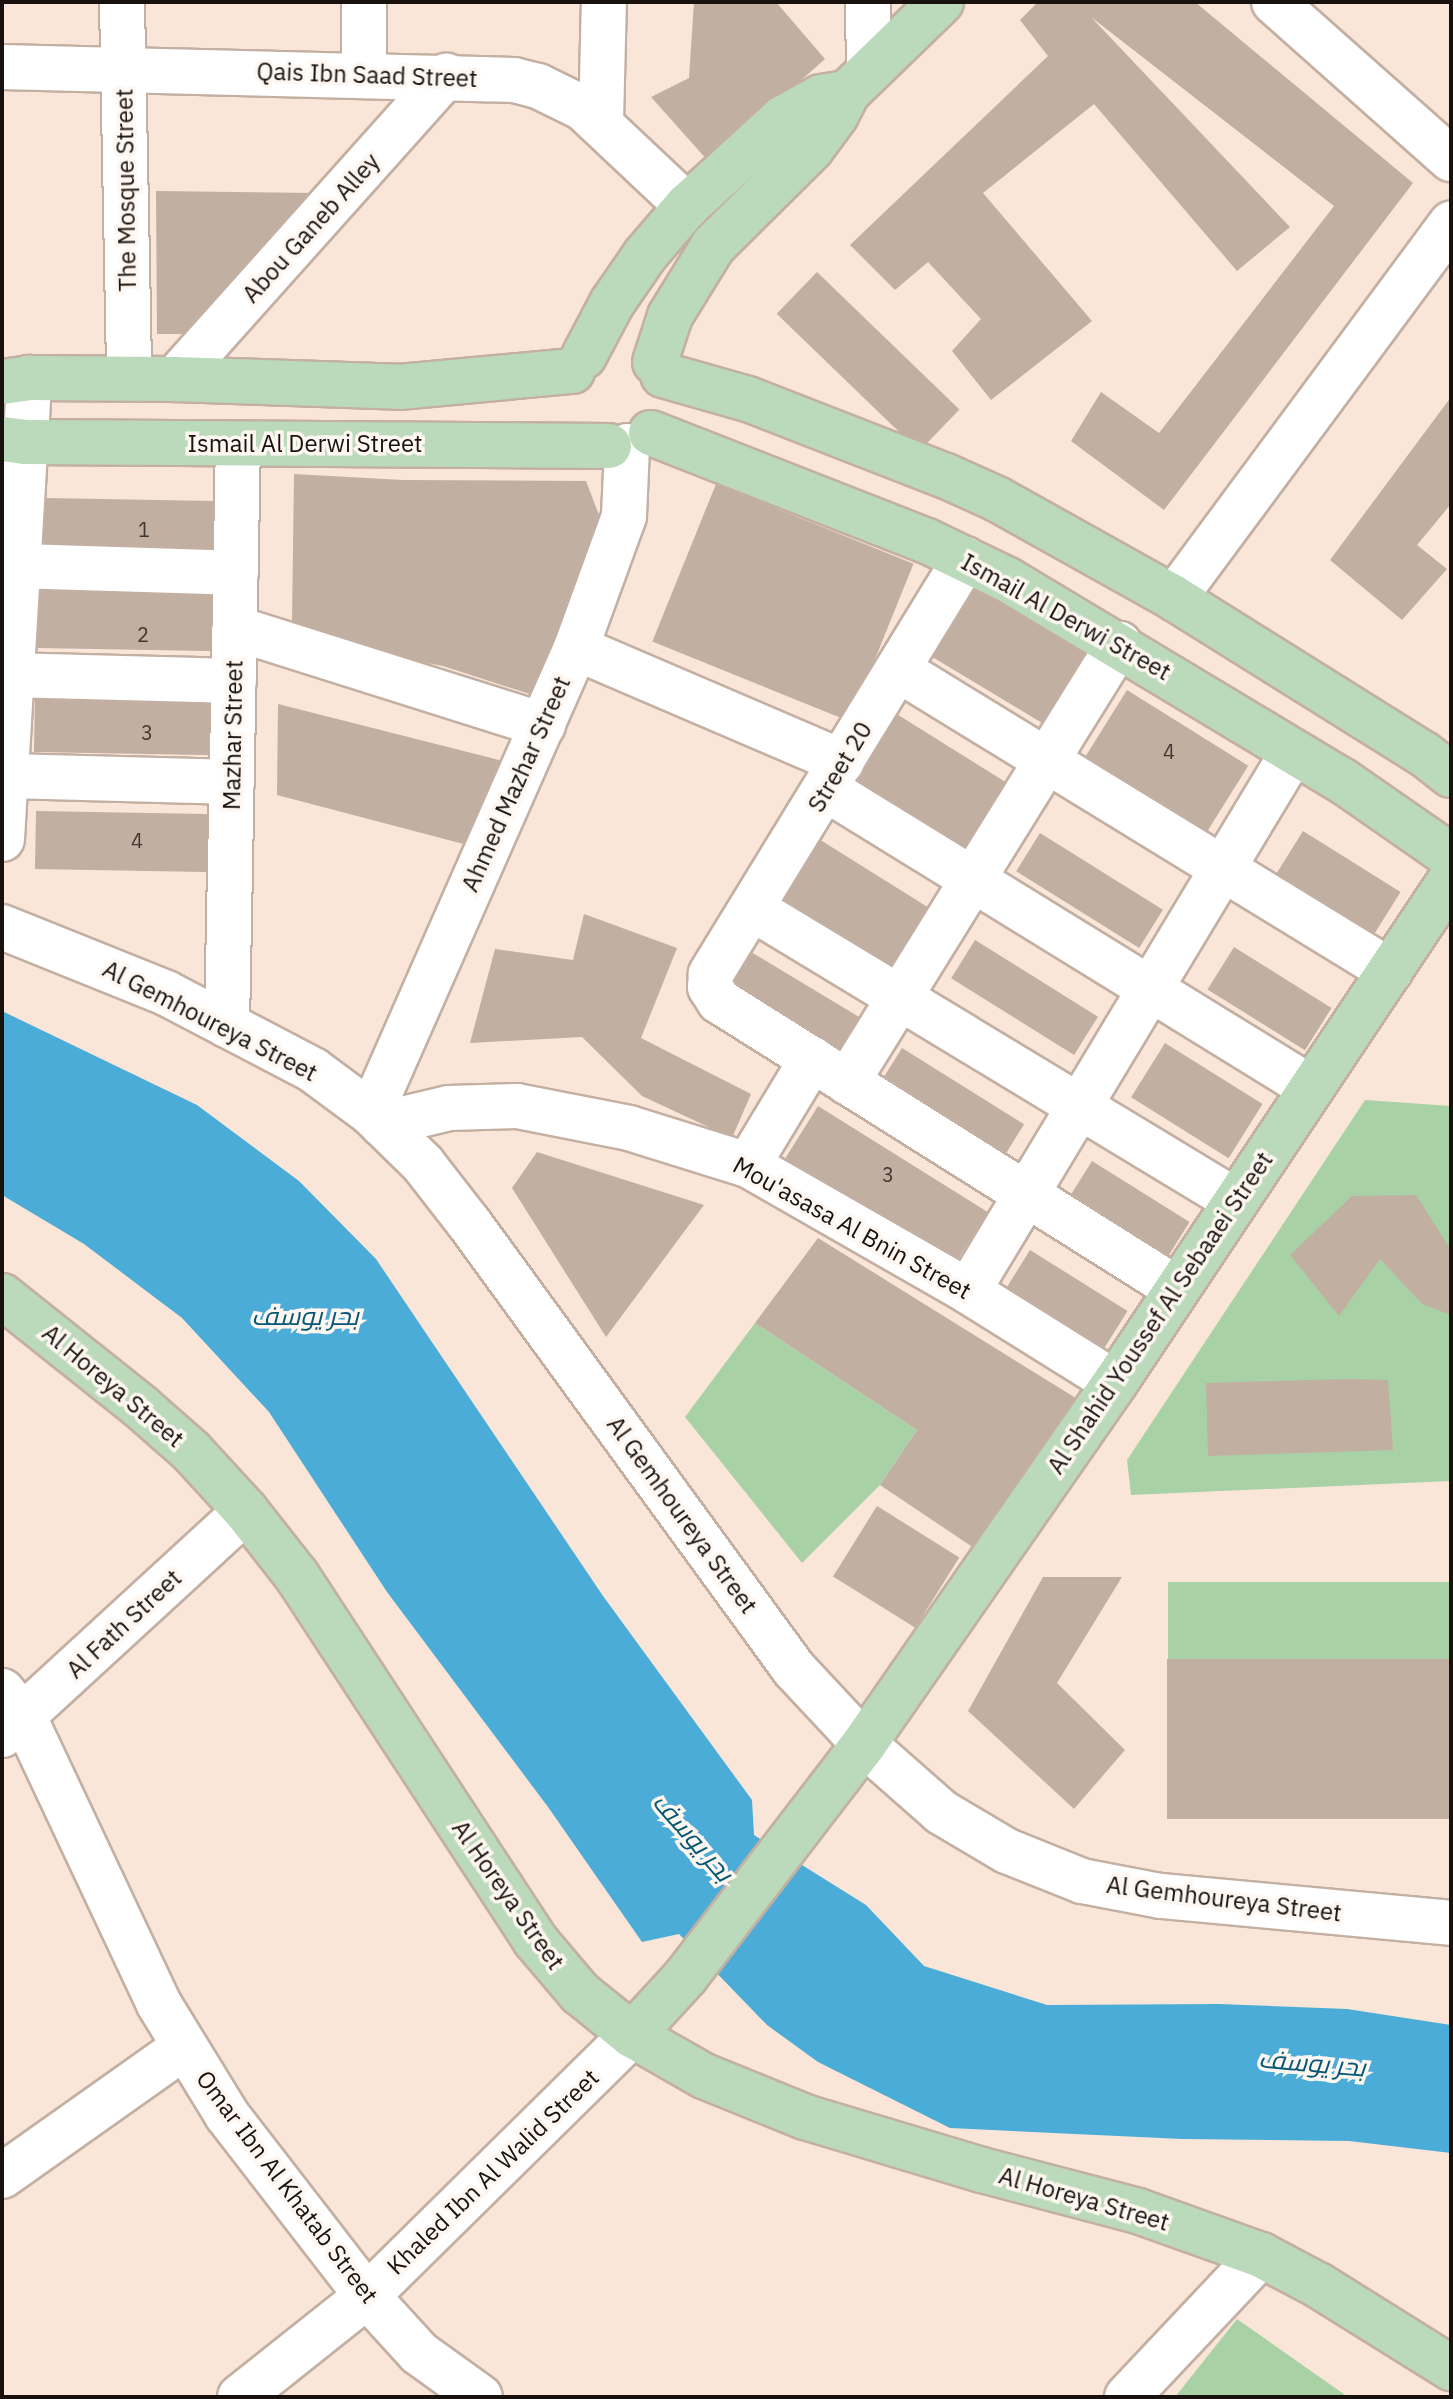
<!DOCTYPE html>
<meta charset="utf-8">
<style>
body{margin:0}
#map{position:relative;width:1453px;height:2399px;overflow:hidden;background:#fae6d8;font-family:"IBM Plex Sans",Cairo,sans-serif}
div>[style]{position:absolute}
.green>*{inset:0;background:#a8d2a5;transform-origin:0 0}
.water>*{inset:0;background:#4bacd7}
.building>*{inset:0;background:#c1afa2;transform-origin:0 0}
.roads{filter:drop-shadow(2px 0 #c3b0a3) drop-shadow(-2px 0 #c3b0a3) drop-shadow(0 2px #c3b0a3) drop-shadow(0 -2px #c3b0a3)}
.minor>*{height:44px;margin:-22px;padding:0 22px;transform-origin:22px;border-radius:22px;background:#fff}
.major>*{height:44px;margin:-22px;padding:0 22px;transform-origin:22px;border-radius:22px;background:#bbdabb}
span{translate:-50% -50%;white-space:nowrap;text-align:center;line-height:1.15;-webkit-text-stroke:7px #fef6f0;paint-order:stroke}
.number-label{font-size:20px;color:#423832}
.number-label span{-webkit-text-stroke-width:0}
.street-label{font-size:24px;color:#18110d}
.water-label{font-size:26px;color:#055774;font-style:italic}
.frame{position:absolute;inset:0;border:4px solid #18110d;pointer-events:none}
</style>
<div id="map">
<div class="green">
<div style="clip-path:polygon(1365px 1100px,1451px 1106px,1451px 1481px,1131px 1495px,1127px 1460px)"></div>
<div style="clip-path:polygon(755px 1323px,917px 1430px,880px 1485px,802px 1563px,685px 1417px)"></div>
<div style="left:1451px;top:1582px;width:77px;height:283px;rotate:90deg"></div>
<div style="clip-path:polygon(1237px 2319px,1348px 2397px,1175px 2397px)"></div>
</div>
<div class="water">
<div style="clip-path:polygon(2px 1011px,197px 1105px,299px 1181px,376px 1259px,603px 1596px,752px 1800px,754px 1835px,866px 1905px,924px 1966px,1047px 2005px,1219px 2004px,1347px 2009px,1451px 2025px,1451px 2153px,1349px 2141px,1182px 2139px,950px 2128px,818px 2062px,767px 2025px,679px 1934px,642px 1942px,548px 1807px,387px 1592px,269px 1412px,182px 1318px,84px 1244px,2px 1195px)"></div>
</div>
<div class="building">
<div style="clip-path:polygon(694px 2px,776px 2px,825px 59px,709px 162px,651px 97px,689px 78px)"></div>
<div style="clip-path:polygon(1038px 2px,1195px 2px,1413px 183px,1164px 510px,1071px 441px,1101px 392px,1159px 433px,1334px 206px,1091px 17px,1290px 227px,1237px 271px,1094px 104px,983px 193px,1092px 321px,991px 400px,952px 351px,981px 319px,928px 262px,895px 290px,850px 245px,1048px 56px,1020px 20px)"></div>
<div style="clip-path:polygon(156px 191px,317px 193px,183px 334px,157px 334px)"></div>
<div style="left:817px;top:272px;width:198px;height:58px;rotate:44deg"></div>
<div style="clip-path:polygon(1451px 397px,1451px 504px,1417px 545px,1447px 569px,1402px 620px,1330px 560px)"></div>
<div style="clip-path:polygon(294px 474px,403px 480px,586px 481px,612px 549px,542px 698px,443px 666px,384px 655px,292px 621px)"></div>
<div style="left:716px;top:484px;width:213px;height:170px;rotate:22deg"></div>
<div style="left:44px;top:498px;width:184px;height:59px;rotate:1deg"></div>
<div style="left:970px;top:584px;width:144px;height:82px;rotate:31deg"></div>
<div style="left:38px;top:590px;width:184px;height:58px;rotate:1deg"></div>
<div style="left:1127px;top:690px;width:143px;height:82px;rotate:32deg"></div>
<div style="left:35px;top:693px;width:184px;height:59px;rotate:1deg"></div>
<div style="clip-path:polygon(278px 704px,515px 764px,475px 847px,277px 795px)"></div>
<div style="left:895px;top:713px;width:143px;height:82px;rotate:32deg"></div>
<div style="left:36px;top:811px;width:184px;height:58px;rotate:1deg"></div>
<div style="left:1303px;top:831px;width:115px;height:51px;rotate:32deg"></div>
<div style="left:1040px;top:833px;width:145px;height:45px;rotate:32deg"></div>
<div style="left:814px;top:836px;width:141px;height:75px;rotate:32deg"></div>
<div style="clip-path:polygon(584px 914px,677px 948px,641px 1038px,751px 1094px,732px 1138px,642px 1096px,582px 1037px,470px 1043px,495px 949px,573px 960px)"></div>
<div style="left:975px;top:940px;width:145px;height:45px;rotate:32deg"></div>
<div style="left:1234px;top:947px;width:115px;height:50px;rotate:32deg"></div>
<div style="left:746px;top:949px;width:146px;height:44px;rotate:31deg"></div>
<div style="left:1165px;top:1043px;width:115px;height:64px;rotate:32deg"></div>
<div style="left:902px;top:1048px;width:144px;height:45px;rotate:32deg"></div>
<div style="left:818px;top:1106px;width:200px;height:65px;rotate:32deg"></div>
<div style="clip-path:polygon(537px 1152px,704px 1205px,606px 1337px,512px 1188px)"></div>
<div style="left:1092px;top:1161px;width:115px;height:51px;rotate:32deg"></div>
<div style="clip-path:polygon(1416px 1195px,1451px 1250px,1451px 1315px,1422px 1304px,1380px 1259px,1339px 1316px,1290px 1255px,1352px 1196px)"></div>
<div style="clip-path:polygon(818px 1238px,1079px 1400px,986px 1556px,880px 1485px,917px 1430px,755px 1323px)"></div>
<div style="left:1030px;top:1250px;width:115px;height:50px;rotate:32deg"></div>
<div style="clip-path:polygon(1344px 1379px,1388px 1380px,1393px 1450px,1208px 1456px,1206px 1383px)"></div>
<div style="left:877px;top:1506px;width:97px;height:83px;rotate:32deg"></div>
<div style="clip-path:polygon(1043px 1577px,1122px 1577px,1057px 1683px,1125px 1750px,1074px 1809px,968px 1711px)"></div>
<div style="left:1451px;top:1659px;width:160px;height:284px;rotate:90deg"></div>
</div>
<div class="roads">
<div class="minor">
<div style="left:122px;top:2px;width:376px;rotate:88.9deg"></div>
<div style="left:364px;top:2px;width:72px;rotate:90deg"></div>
<div style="left:868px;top:2px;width:69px;rotate:89.2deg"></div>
<div style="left:1274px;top:2px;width:237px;rotate:41.6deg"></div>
<div style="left:2px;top:67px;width:512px;rotate:1.45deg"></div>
<div style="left:514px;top:80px;width:25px;rotate:14deg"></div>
<div style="left:538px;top:86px;width:50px;rotate:26.1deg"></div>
<div style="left:583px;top:108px;width:143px;rotate:43.3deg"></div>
<div style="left:601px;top:121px;width:119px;rotate:-88.6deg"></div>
<div style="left:175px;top:379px;width:407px;rotate:-48.2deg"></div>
<div style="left:965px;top:559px;width:487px;rotate:121.5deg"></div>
<div style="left:711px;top:974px;width:13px;rotate:94deg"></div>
<div style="left:710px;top:987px;width:17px;rotate:57deg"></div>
<div style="left:719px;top:1001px;width:541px;rotate:32.16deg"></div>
<div style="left:18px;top:566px;width:218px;rotate:1.8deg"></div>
<div style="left:1174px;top:598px;width:466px;rotate:-53.5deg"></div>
<div style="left:235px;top:628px;width:323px;rotate:17.5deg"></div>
<div style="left:576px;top:648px;width:289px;rotate:23.2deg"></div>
<div style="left:899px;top:670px;width:576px;rotate:31.51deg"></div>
<div style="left:12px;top:675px;width:222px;rotate:1.5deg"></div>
<div style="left:6px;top:776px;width:226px;rotate:1.5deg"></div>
<div style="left:826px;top:789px;width:570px;rotate:31.65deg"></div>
<div style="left:2px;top:839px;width:462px;rotate:-86.6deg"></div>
<div style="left:753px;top:909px;width:564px;rotate:31.16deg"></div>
<div style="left:2px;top:927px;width:177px;rotate:21.9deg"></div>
<div style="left:166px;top:993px;width:166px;rotate:27.6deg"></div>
<div style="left:313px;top:1070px;width:72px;rotate:36.6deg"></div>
<div style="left:371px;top:1113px;width:73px;rotate:44.4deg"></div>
<div style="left:423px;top:1164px;width:75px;rotate:52.1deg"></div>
<div style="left:469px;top:1223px;width:552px;rotate:53.92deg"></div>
<div style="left:794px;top:1669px;width:103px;rotate:47deg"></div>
<div style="left:864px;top:1744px;width:103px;rotate:41.4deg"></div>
<div style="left:941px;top:1812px;width:77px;rotate:30.6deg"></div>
<div style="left:1007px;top:1851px;width:81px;rotate:21.8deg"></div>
<div style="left:1082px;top:1881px;width:80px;rotate:10.8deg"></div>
<div style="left:1161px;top:1896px;width:291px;rotate:5.3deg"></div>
<div style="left:227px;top:1025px;width:581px;rotate:-88.92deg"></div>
<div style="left:847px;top:1082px;width:516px;rotate:-58.16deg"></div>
<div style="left:371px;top:1113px;width:508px;rotate:-66.21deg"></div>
<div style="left:576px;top:648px;width:140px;rotate:-70deg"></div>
<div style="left:624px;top:516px;width:70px;rotate:-87.5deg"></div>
<div style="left:382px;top:1124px;width:69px;rotate:-13.4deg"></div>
<div style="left:449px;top:1108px;width:68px;rotate:-1.7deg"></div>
<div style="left:517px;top:1106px;width:114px;rotate:11.1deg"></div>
<div style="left:629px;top:1128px;width:125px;rotate:17.3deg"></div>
<div style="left:748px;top:1165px;width:254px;rotate:29.8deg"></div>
<div style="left:968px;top:1291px;width:173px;rotate:32deg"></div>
<div style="left:748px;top:1165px;width:124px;rotate:-58.9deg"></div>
<div style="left:968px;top:1291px;width:629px;rotate:-58.91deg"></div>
<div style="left:2px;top:1691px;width:34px;rotate:50deg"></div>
<div style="left:24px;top:1717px;width:317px;rotate:64.8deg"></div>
<div style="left:159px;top:2004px;width:130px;rotate:58.5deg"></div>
<div style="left:227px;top:2115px;width:229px;rotate:52.3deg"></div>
<div style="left:367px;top:2296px;width:77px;rotate:47.6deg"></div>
<div style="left:419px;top:2353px;width:75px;rotate:35.8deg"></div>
<div style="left:2px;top:1735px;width:331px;rotate:-42.6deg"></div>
<div style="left:2px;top:2176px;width:223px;rotate:-35.3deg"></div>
<div style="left:240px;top:2397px;width:162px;rotate:-38.5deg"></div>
<div style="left:367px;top:2296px;width:372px;rotate:-44.6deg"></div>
<div style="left:1127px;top:2397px;width:195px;rotate:-46.7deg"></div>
</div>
<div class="major">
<div style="left:584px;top:356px;width:60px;rotate:-62.2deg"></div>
<div style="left:612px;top:303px;width:58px;rotate:-55.5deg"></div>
<div style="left:645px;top:255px;width:65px;rotate:-49.4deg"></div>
<div style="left:687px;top:206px;width:130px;rotate:-42.5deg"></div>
<div style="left:783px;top:118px;width:43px;rotate:-28.9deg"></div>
<div style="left:821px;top:97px;width:26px;rotate:-9deg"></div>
<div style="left:655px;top:362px;width:48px;rotate:-71.9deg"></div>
<div style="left:670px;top:316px;width:82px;rotate:-58.4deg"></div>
<div style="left:713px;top:246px;width:138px;rotate:-44.7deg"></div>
<div style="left:811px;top:149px;width:42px;rotate:-53.7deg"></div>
<div style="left:836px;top:115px;width:25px;rotate:-63deg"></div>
<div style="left:847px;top:93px;width:131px;rotate:-44.1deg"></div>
<div style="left:663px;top:375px;width:88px;rotate:15.8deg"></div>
<div style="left:748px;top:399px;width:212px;rotate:21.3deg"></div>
<div style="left:946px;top:476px;width:56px;rotate:24.3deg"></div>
<div style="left:997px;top:499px;width:203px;rotate:29.2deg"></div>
<div style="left:1174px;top:598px;width:295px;rotate:32deg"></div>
<div style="left:1424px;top:754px;width:34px;rotate:38deg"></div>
<div style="left:2px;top:382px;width:27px;rotate:-8deg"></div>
<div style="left:29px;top:378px;width:146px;rotate:0.4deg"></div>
<div style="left:175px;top:379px;width:224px;rotate:2deg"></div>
<div style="left:399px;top:387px;width:174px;rotate:-5.3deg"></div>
<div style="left:651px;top:433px;width:296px;rotate:21.4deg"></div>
<div style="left:927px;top:541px;width:90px;rotate:25.7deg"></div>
<div style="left:1008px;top:580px;width:391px;rotate:31deg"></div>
<div style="left:1343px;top:781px;width:131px;rotate:34.8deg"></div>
<div style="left:2px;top:439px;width:23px;rotate:7deg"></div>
<div style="left:25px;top:442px;width:584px;rotate:0.39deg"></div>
<div style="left:2px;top:1296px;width:178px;rotate:38.6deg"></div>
<div style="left:141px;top:1407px;width:67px;rotate:41.3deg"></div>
<div style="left:191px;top:1451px;width:81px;rotate:47.5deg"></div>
<div style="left:246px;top:1511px;width:83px;rotate:51.9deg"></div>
<div style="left:297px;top:1576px;width:435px;rotate:56.8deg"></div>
<div style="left:535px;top:1940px;width:70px;rotate:49.7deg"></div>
<div style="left:580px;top:1993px;width:67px;rotate:38.9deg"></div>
<div style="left:632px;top:2035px;width:83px;rotate:29.7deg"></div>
<div style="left:704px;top:2076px;width:109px;rotate:22.1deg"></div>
<div style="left:805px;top:2117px;width:185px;rotate:16.7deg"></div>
<div style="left:982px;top:2170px;width:161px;rotate:14.7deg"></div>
<div style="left:1138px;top:2211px;width:131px;rotate:19.7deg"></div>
<div style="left:1261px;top:2255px;width:64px;rotate:27.8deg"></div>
<div style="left:1318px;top:2285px;width:157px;rotate:32deg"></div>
<div style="left:632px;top:2035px;width:80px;rotate:-47.5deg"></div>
<div style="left:686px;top:1976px;width:292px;rotate:-52.5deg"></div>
<div style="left:864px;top:1744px;width:440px;rotate:-55.2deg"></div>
<div style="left:1115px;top:1383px;width:606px;rotate:-56.31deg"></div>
</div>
</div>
<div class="number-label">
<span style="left:144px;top:529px">1</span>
<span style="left:143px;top:634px">2</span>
<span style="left:147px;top:732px">3</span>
<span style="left:1169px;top:751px">4</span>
<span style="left:137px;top:840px">4</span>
<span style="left:888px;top:1174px">3</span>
</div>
<div class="street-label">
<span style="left:367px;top:75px;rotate:2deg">Qais Ibn Saad Street</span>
<span style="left:126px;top:190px;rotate:-91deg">The Mosque Street</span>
<span style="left:311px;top:228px;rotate:-48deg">Abou Ganeb Alley</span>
<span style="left:305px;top:444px">Ismail Al Derwi Street</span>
<span style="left:1066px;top:617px;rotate:29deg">Ismail Al Derwi Street</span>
<span style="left:233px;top:735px;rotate:-89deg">Mazhar Street</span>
<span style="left:840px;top:767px;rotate:-59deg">Street 20</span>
<span style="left:516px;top:784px;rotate:-66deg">Ahmed Mazhar Street</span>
<span style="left:210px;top:1021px;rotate:27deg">Al Gemhoureya Street</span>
<span style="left:852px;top:1228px;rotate:29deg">Mou'asasa Al Bnin Street</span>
<span style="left:1160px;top:1313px;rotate:-56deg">Al Shahid Youssef Al Sebaaei Street</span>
<span style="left:113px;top:1386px;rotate:40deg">Al Horeya Street</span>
<span style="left:682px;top:1515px;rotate:54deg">Al Gemhoureya Street</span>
<span style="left:124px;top:1624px;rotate:-43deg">Al Fath Street</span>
<span style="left:508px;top:1895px;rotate:55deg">Al Horeya Street</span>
<span style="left:1224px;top:1899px;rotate:7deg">Al Gemhoureya Street</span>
<span style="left:493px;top:2172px;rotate:-44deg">Khaled Ibn Al Walid Street</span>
<span style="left:287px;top:2187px;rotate:53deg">Omar Ibn Al Khatab Street</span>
<span style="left:1084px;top:2199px;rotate:16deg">Al Horeya Street</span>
</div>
<div class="water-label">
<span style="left:305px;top:1316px">بحر يوسف</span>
<span style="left:693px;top:1837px;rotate:49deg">بحر يوسف</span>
<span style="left:1312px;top:2063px;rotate:5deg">بحر يوسف</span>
</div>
<div class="frame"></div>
</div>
